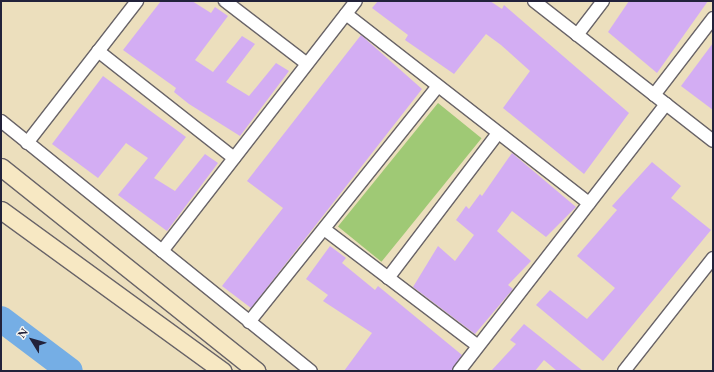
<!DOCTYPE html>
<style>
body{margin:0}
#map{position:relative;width:714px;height:372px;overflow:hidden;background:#ecdfbd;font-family:"EB Garamond",serif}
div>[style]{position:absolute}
.green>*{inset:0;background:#9fc975;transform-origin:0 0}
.river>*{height:26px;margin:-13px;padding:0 13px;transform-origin:13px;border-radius:13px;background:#75aee5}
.building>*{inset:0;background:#d3adf3}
.roads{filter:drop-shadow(1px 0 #696468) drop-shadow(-1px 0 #696468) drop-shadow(0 1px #696468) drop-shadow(0 -1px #696468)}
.street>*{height:12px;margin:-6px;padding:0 6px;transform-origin:6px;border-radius:6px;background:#fff}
.secondary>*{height:17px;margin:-8.5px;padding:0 8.5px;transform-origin:8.5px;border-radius:8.5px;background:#f7e8c3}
span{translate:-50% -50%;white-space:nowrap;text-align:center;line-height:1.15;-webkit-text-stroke:3.5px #f6f6f2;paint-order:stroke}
.frame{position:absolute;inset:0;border:2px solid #22223b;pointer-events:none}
.north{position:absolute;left:12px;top:320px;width:40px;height:40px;-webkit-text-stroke:3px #f6f6f2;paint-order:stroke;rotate:307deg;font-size:11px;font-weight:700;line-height:16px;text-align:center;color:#22223b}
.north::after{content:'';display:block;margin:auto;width:14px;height:18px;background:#22223b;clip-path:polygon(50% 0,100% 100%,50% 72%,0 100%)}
</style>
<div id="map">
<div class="green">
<div style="left:438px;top:103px;width:56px;height:159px;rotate:39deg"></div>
</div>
<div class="river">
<div style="left:1px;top:319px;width:86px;rotate:37deg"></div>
</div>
<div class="building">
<div style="clip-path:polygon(161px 1px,192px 1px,211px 13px,215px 7px,228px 16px,195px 60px,213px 72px,242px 36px,255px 44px,226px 82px,249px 96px,276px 63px,289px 71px,240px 136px,189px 104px,174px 92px,176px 88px,123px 50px)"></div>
<div style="clip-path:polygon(378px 1px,490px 1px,502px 9px,504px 5px,629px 113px,584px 174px,503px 108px,530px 71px,501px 45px,486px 34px,454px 74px,405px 40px,408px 35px,372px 8px)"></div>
<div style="clip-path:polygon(629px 1px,708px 1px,657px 73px,608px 32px)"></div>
<div style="clip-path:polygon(361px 35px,422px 89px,251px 308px,222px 286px,283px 208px,247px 181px)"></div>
<div style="clip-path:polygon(713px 43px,713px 110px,681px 86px)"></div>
<div style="clip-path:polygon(103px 76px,186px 137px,154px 178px,175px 191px,205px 154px,218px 163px,167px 231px,118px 195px,148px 158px,126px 143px,98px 178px,52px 144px)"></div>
<div style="clip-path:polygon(512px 153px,576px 207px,546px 237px,512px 211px,497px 231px,531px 261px,508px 285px,513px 289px,475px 334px,413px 287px,438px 246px,455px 261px,474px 235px,456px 220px,466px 206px,469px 209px,480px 194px,482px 196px)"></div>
<div style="clip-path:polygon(652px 162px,681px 186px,671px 198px,711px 230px,603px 361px,536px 305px,550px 290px,587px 319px,615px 288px,577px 256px,617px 210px,612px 206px)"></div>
<div style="clip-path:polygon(330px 246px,346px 258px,342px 263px,375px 290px,378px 286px,462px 355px,452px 371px,344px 371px,372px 333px,323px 301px,328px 295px,306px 279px)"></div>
<div style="clip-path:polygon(524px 324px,583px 371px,557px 371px,544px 360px,535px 371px,491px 371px,516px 344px,510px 340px)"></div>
</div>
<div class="roads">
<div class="street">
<div style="left:225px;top:1px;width:103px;rotate:37.5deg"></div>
<div style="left:534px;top:1px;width:227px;rotate:38deg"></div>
<div style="left:346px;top:14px;width:308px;rotate:37.9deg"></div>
<div style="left:577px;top:35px;width:43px;rotate:-52.6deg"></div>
<div style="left:98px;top:51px;width:173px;rotate:38.2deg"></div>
<div style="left:654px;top:95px;width:97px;rotate:-52.5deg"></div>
<div style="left:1px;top:121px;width:398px;rotate:38.9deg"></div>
<div style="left:27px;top:143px;width:180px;rotate:-52.2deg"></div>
<div style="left:324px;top:229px;width:193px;rotate:37.2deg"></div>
<div style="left:162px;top:251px;width:316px;rotate:-52.2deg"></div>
<div style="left:388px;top:278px;width:182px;rotate:-52.8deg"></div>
<div style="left:249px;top:322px;width:302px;rotate:-51.3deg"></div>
<div style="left:459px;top:371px;width:338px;rotate:-52.2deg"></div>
<div style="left:624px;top:371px;width:144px;rotate:-51.8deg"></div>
</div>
<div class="secondary">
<div style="left:1px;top:167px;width:327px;rotate:38.6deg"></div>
<div style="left:1px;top:210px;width:274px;rotate:36deg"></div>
</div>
</div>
<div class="frame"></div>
<div class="north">N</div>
</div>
